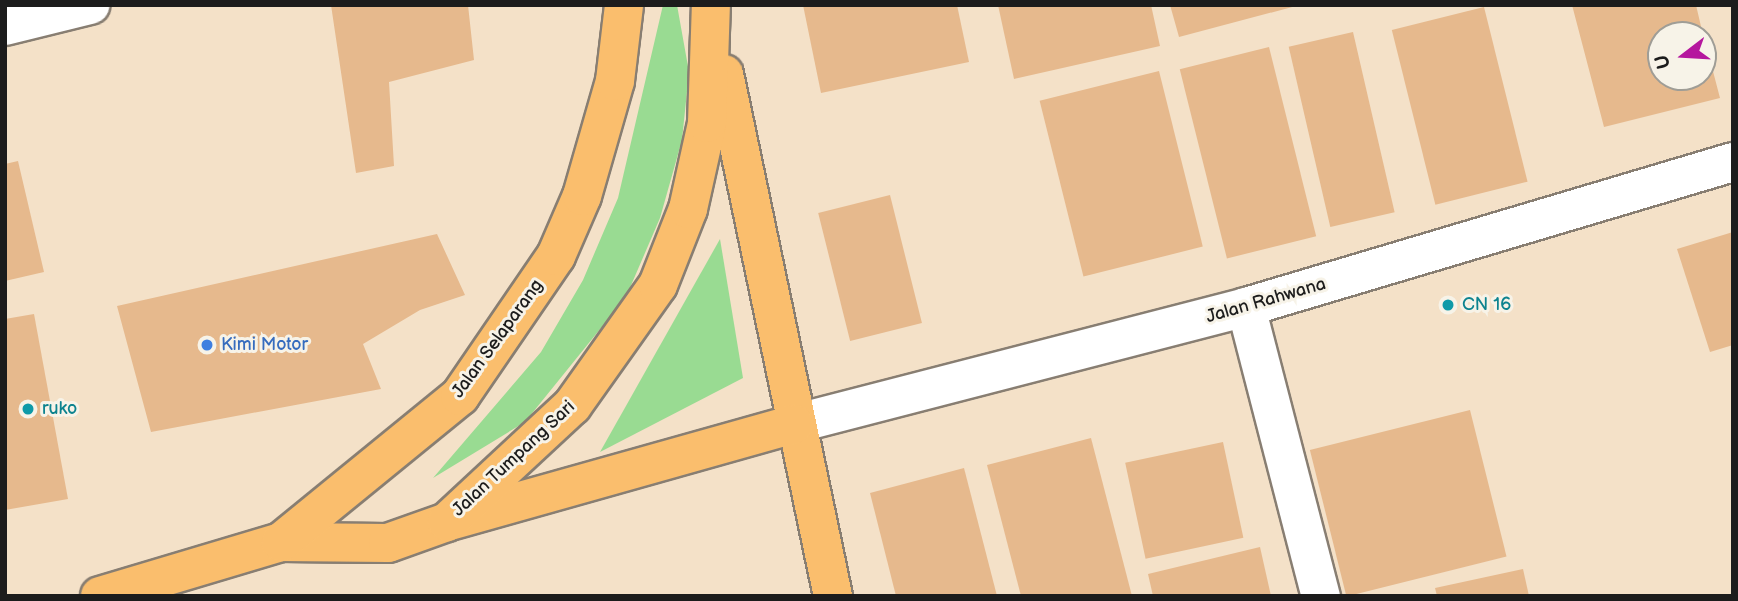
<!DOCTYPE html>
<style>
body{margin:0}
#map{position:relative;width:1738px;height:601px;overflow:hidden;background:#f4e1c8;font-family:"Balsamiq Sans",sans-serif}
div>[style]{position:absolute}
.green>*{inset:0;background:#99db92}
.building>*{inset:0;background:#e6b98d;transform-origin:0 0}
.roads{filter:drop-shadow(2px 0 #887e72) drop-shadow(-2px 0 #887e72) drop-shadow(0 2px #887e72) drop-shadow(0 -2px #887e72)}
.minor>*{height:38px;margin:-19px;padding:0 19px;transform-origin:19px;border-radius:19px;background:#fff}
.major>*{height:38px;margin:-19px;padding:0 19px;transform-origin:19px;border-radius:19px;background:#fabe6d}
.dots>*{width:19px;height:19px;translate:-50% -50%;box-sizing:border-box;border:4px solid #f7f3e8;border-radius:50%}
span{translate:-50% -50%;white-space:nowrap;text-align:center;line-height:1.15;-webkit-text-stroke:6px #f7f3e8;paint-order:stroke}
.street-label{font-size:18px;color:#1c1c1c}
.culture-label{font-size:18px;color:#0d838f}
.left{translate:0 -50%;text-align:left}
.shop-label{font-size:18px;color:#366cbe}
.frame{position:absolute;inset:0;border:7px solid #1c1c1c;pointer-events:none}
.north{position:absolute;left:1647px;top:21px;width:70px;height:70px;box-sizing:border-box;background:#f7f3e8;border:2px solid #9f9d96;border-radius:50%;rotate:253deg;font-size:19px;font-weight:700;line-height:28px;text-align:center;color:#1c1c1c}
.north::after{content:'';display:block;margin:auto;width:24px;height:32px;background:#b5179e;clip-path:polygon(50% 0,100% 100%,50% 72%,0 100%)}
</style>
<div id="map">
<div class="green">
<div style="clip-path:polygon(663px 5px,677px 5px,689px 72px,682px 140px,660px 218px,626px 297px,525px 422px,433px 478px,541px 352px,583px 280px,618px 198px)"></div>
<div style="clip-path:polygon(720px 239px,743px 378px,600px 452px)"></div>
</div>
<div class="building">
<div style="clip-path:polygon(331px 5px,468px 5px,474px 60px,389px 82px,394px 166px,356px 173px)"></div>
<div style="clip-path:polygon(803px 5px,957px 5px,969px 62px,821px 93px)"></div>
<div style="clip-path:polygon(998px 5px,1151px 5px,1160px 46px,1014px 79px)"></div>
<div style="clip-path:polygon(1170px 5px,1295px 5px,1296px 6px,1179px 37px)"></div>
<div style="clip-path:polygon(1572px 5px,1696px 5px,1703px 35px,1661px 35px,1661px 77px,1703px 77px,1704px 37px,1720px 98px,1604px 127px)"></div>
<div style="left:1484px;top:7px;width:180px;height:95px;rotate:76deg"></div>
<div style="left:1353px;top:32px;width:185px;height:66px;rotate:77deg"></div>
<div style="left:1269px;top:47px;width:195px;height:92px;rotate:76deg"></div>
<div style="left:1159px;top:71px;width:181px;height:123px;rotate:76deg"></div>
<div style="clip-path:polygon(18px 161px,44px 272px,5px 281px,5px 164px)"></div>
<div style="left:890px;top:195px;width:132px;height:74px;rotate:76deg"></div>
<div style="clip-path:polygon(1733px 232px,1733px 345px,1710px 352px,1677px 249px)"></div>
<div style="clip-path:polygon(437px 234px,465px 295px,420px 310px,363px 344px,381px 389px,151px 432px,117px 306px)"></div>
<div style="clip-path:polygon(34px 314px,68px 499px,5px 510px,5px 319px)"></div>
<div style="left:1470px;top:410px;width:151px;height:165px;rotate:76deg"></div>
<div style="clip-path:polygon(1091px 438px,1132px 596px,1021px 596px,987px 465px)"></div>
<div style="left:1223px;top:442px;width:98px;height:100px;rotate:78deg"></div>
<div style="clip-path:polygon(964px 468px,997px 596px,896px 596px,870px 493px)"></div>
<div style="clip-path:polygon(1260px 547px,1271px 596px,1153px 596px,1148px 574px)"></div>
<div style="clip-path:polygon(1523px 569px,1529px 596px,1437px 596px,1435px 588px)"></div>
</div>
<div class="roads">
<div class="minor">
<div style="left:5px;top:26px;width:88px;rotate:-13.9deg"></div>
<div style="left:1246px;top:307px;width:299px;rotate:75.5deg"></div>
<div style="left:794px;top:424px;width:467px;rotate:-14.5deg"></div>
<div style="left:1246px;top:307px;width:508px;rotate:-16.58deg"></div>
</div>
<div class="major">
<div style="left:724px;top:74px;width:533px;rotate:78.21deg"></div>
<div style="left:453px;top:520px;width:354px;rotate:-15.7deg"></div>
<div style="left:281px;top:542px;width:107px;rotate:0.5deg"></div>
<div style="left:388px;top:543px;width:63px;rotate:-19.6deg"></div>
<div style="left:447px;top:522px;width:171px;rotate:-42.9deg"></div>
<div style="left:572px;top:406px;width:148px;rotate:-54.6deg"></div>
<div style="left:658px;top:285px;width:82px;rotate:-68.5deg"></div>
<div style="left:688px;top:209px;width:88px;rotate:-77.5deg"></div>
<div style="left:707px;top:123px;width:118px;rotate:-88.1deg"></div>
<div style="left:100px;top:596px;width:189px;rotate:-16.6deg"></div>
<div style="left:281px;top:542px;width:231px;rotate:-39.2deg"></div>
<div style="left:460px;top:396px;width:170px;rotate:-55.6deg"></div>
<div style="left:556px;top:256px;width:65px;rotate:-66.6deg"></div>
<div style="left:582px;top:196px;width:120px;rotate:-74deg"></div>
<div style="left:615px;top:81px;width:77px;rotate:-83.2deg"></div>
</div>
</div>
<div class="dots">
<div style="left:1448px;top:305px;background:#0f9aa8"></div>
<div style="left:207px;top:345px;background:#3f7fe0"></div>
<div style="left:28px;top:409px;background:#0f9aa8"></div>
</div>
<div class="street-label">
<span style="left:1266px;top:301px;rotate:-16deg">Jalan Rahwana</span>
<span style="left:498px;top:339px;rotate:-54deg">Jalan Selaparang</span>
<span style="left:514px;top:459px;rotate:-43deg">Jalan Tumpang Sari</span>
</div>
<div class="culture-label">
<span class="left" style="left:1462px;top:305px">CN 16</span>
<span class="left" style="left:42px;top:409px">ruko</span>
</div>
<div class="shop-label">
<span class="left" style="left:221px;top:345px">Kimi Motor</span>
</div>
<div class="frame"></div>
<div class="north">U</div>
</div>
